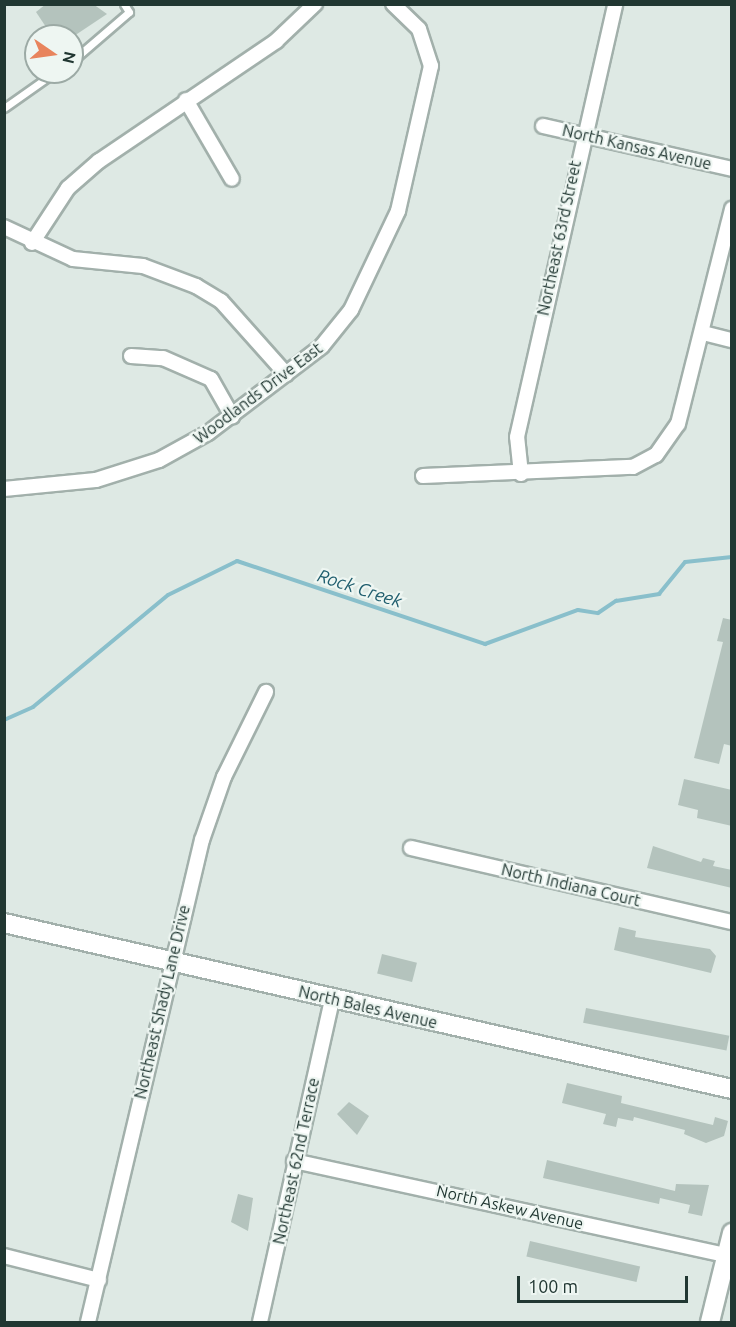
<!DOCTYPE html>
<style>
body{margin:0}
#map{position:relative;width:736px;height:1327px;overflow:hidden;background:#dee9e4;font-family:Ubuntu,sans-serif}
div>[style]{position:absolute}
.stream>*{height:4px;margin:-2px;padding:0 2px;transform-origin:2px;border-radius:2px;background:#89bfcb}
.building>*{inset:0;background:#b4c3bd;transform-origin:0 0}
.roads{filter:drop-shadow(2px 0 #a2b0ab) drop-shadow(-2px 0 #a2b0ab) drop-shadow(0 2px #a2b0ab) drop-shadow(0 -2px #a2b0ab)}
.lane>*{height:7px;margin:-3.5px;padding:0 3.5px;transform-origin:3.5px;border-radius:3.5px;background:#fff}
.street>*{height:14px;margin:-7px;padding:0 7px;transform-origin:7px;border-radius:7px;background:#fff}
.secondary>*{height:18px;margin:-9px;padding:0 9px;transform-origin:9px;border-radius:9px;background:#fff}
span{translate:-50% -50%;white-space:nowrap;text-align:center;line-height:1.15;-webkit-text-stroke:4.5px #eef6f2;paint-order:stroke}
.street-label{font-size:16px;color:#213732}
.water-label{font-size:18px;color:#205e6e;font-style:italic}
.frame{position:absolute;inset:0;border:6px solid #213732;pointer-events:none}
.north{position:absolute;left:24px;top:24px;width:60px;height:60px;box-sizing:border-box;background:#eef6f2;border:2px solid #9caaa5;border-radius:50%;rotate:103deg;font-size:16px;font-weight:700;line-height:24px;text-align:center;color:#213732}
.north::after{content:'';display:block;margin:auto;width:21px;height:27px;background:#e8845d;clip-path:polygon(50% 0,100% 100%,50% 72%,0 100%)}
.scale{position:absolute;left:517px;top:1276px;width:171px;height:27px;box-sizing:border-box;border:3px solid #213732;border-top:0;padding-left:8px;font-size:18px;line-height:21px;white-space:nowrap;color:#213732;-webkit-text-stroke:4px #eef6f2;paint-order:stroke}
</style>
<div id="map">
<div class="stream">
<div style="left:4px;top:720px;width:32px;rotate:-24deg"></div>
<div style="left:33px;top:707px;width:175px;rotate:-39.7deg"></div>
<div style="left:168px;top:595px;width:77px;rotate:-26.2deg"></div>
<div style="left:237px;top:561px;width:262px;rotate:18.5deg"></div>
<div style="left:485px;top:644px;width:99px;rotate:-20.1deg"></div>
<div style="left:578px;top:610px;width:20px;rotate:9deg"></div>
<div style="left:598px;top:613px;width:22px;rotate:-34deg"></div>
<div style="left:616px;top:601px;width:44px;rotate:-9.2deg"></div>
<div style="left:659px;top:594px;width:41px;rotate:-50.9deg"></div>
<div style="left:685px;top:562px;width:47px;rotate:-6.1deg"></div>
</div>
<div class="building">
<div style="clip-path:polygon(46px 4px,93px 4px,107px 14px,74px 36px,52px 36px,36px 12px)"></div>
<div style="clip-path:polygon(723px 618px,732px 620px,732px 746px,724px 744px,719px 764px,694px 758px,723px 642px,717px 641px)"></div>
<div style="clip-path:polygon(684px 779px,732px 790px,732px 826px,697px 818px,698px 810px,678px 805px)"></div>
<div style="clip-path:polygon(653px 846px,701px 862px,703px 858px,715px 861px,713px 866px,732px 870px,732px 888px,647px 868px)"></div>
<div style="clip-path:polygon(619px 927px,636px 931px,635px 937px,710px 949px,716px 956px,711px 973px,614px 950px)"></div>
<div style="left:382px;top:954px;width:36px;height:20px;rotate:14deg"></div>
<div style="left:586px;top:1008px;width:146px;height:15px;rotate:11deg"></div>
<div style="clip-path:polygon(567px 1083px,622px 1096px,621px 1103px,713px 1125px,715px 1117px,728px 1121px,724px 1136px,706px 1143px,684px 1134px,685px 1130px,634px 1117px,633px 1121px,618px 1118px,616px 1127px,603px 1124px,606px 1114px,562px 1103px)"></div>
<div style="clip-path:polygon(349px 1102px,369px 1116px,357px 1135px,337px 1114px)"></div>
<div style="clip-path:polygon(547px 1160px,675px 1191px,676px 1184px,709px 1185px,702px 1216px,688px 1213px,690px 1205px,660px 1198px,659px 1204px,543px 1178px)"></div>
<div style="clip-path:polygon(238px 1194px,253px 1198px,248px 1231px,231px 1222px)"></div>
<div style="left:530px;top:1241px;width:113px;height:16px;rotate:13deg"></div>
</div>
<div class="roads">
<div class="lane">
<div style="left:72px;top:61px;width:75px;rotate:-40.7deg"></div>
<div style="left:129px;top:12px;width:9px;rotate:-122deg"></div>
<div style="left:4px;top:108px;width:62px;rotate:-35.2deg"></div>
</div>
<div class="street">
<div style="left:186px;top:100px;width:91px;rotate:59.8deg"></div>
<div style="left:543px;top:126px;width:194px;rotate:12.8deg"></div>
<div style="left:4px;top:227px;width:76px;rotate:24.9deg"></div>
<div style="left:73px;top:259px;width:70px;rotate:5.7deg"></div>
<div style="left:143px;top:266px;width:57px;rotate:20.7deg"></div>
<div style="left:196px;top:286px;width:29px;rotate:31deg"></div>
<div style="left:221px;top:301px;width:98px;rotate:48.3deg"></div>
<div style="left:32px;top:243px;width:66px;rotate:-56.8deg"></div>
<div style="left:68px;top:188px;width:41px;rotate:-41.1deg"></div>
<div style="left:99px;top:161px;width:214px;rotate:-34.1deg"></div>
<div style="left:276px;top:41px;width:54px;rotate:-43.5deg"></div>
<div style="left:703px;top:333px;width:30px;rotate:14deg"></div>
<div style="left:131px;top:356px;width:32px;rotate:4deg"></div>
<div style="left:163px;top:358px;width:52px;rotate:23.6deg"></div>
<div style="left:211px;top:379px;width:43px;rotate:60.4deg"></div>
<div style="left:521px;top:474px;width:37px;rotate:-96deg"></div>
<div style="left:517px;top:437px;width:444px;rotate:-77.2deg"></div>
<div style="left:423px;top:476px;width:210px;rotate:-2.5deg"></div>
<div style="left:633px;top:467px;width:26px;rotate:-28deg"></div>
<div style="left:656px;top:455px;width:38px;rotate:-55deg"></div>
<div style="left:678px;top:424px;width:222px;rotate:-75.9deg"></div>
<div style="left:4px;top:489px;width:92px;rotate:-5.6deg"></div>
<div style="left:96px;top:480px;width:66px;rotate:-17.6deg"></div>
<div style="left:159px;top:460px;width:56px;rotate:-28.9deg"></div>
<div style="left:208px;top:433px;width:143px;rotate:-37.3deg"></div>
<div style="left:322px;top:346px;width:46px;rotate:-51.1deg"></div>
<div style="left:351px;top:310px;width:110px;rotate:-64.6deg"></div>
<div style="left:398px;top:211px;width:149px;rotate:-77.2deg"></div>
<div style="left:431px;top:66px;width:39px;rotate:-108deg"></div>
<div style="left:419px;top:29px;width:36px;rotate:-136deg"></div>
<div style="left:411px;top:848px;width:329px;rotate:13deg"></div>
<div style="left:294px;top:1161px;width:442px;rotate:12.3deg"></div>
<div style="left:4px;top:1256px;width:98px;rotate:14.2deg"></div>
<div style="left:88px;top:1322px;width:495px;rotate:-76.7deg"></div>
<div style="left:202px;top:840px;width:67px;rotate:-70.8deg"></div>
<div style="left:224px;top:777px;width:95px;rotate:-63.7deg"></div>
<div style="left:260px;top:1322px;width:331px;rotate:-77.4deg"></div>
</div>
<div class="secondary">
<div style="left:4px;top:923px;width:747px;rotate:12.85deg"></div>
<div style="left:710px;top:1322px;width:92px;rotate:-76.1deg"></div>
</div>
</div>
<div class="street-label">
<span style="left:637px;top:147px;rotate:13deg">North Kansas Avenue</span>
<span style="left:559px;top:238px;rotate:-78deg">Northeast 63rd Street</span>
<span style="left:258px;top:393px;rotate:-37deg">Woodlands Drive East</span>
<span style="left:571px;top:885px;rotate:13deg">North Indiana Court</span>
<span style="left:162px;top:1002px;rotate:-77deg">Northeast Shady Lane Drive</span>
<span style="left:368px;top:1007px;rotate:13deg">North Bales Avenue</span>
<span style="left:296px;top:1161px;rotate:-78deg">Northeast 62nd Terrace</span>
<span style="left:510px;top:1207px;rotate:13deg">North Askew Avenue</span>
</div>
<div class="water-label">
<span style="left:360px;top:588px;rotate:18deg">Rock Creek</span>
</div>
<div class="frame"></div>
<div class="north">N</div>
<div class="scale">100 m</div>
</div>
